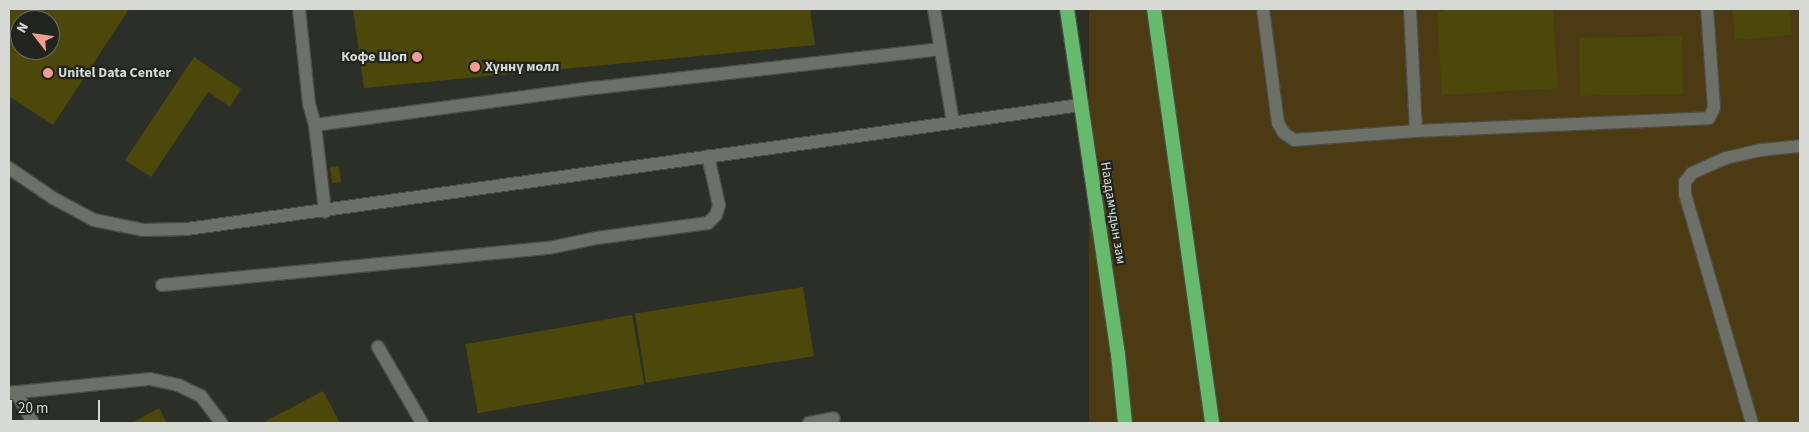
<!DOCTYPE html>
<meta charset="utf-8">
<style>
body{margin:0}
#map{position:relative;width:1809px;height:432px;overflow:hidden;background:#2c2f27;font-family:"Source Sans 3",sans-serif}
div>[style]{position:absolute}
.green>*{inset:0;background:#4c3b12;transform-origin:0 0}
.building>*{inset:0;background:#4c480a;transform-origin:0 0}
.roads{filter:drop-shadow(1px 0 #4b4d46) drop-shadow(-1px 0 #4b4d46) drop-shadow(0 1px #4b4d46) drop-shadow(0 -1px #4b4d46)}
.service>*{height:12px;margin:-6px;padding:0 6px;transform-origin:6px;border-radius:6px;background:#6c7066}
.minor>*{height:12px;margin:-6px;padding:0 6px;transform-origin:6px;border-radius:6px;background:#6c7066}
.trunk>*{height:14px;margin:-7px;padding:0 7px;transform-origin:7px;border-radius:7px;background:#66ba6c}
.dots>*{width:14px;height:14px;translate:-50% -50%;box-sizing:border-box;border:2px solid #22251d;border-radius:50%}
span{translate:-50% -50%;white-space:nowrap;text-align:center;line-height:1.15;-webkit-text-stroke:4.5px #22251d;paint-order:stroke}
.poi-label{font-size:14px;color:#d7d9d4;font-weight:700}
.right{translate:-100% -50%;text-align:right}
.left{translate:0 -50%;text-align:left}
.street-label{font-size:14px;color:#d7d9d4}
.frame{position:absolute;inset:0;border:10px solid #d7d9d4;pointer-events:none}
.north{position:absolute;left:10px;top:10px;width:50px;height:50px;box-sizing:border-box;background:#22251d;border:1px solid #6a6d66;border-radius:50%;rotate:300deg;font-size:14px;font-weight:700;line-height:20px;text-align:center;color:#d7d9d4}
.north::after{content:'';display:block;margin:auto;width:18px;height:22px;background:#f59c92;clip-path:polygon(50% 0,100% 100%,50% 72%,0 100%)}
.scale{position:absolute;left:10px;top:400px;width:90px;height:22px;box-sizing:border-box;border:2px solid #d7d9d4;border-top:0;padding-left:6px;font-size:15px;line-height:18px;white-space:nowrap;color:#d7d9d4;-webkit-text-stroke:4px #22251d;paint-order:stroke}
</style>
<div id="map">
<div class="green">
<div style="left:1089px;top:9px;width:711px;height:418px"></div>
</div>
<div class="building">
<div style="clip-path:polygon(evenodd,9px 9px,129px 9px,53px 125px,9px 96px,9px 9px,20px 20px,50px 20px,50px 50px,20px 50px,20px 20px)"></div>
<div style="clip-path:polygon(353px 9px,810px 9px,815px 45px,364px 88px)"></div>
<div style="clip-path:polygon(1444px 9px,1553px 9px,1558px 88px,1442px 95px,1437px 12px,1444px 12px)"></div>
<div style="clip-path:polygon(1732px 9px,1789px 9px,1792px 35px,1735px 40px)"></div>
<div style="left:1682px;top:36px;width:58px;height:103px;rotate:89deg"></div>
<div style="clip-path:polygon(194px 57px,241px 89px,230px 107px,208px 92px,151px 177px,125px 160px)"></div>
<div style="left:339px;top:166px;width:16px;height:9px;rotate:83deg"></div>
<div style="left:803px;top:287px;width:70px;height:170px;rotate:81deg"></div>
<div style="left:632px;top:315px;width:70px;height:169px;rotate:80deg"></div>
<div style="clip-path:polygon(323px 391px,340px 423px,267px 423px,266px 421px)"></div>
<div style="clip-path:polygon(159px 408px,167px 423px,132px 423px)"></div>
</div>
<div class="roads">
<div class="service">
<div style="left:299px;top:9px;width:96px;rotate:84deg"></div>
<div style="left:309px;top:104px;width:22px;rotate:74deg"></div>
<div style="left:315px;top:125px;width:87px;rotate:83.4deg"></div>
<div style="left:934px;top:9px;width:115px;rotate:80.5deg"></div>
<div style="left:1263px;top:9px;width:115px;rotate:82.5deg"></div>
<div style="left:1278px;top:123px;width:12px;rotate:59deg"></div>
<div style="left:1284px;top:133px;width:12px;rotate:35deg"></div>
<div style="left:1294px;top:140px;width:122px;rotate:-4.2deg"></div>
<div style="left:1416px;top:131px;width:293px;rotate:-2.5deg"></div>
<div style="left:1709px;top:118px;width:11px;rotate:-63deg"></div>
<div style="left:1714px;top:108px;width:99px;rotate:-94deg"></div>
<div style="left:1410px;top:9px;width:122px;rotate:87.2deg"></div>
<div style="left:315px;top:125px;width:281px;rotate:-7.6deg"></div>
<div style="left:594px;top:88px;width:348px;rotate:-6.4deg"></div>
<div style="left:162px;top:285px;width:389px;rotate:-5.5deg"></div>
<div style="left:549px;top:248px;width:49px;rotate:-11.8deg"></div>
<div style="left:597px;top:238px;width:112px;rotate:-7.7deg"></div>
<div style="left:708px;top:223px;width:11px;rotate:-45deg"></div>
<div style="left:716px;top:215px;width:10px;rotate:-73deg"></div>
<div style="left:719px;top:205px;width:50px;rotate:-102.7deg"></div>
<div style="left:1752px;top:423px;width:239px;rotate:-106.3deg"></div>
<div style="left:1685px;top:194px;width:12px;rotate:-90deg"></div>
<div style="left:1685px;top:182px;width:11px;rotate:-52deg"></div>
<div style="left:1692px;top:173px;width:37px;rotate:-24deg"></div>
<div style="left:1726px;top:158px;width:37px;rotate:-13deg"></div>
<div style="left:1762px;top:150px;width:38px;rotate:-6deg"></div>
</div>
<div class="minor">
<div style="left:9px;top:168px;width:53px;rotate:34.3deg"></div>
<div style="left:53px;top:198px;width:47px;rotate:28.2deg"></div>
<div style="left:94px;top:220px;width:50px;rotate:11.5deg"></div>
<div style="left:143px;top:230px;width:44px;rotate:-1.3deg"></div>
<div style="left:187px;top:229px;width:903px;rotate:-7.9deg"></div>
<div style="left:378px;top:347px;width:88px;rotate:59.9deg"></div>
<div style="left:16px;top:392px;width:35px;rotate:61deg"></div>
<div style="left:9px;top:393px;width:142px;rotate:-5.7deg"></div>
<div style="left:150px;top:379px;width:29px;rotate:12deg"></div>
<div style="left:178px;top:385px;width:25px;rotate:26deg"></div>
<div style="left:201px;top:396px;width:34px;rotate:53deg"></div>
<div style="left:809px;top:423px;width:25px;rotate:-11deg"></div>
</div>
<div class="trunk">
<div style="left:1067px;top:9px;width:349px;rotate:81.6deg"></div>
<div style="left:1118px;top:354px;width:69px;rotate:84.2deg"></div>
<div style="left:1154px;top:9px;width:418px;rotate:82deg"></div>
</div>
</div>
<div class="dots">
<div style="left:417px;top:57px;background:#f59c92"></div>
<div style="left:475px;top:67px;background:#f59c92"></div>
<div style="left:48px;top:73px;background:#f59c92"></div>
</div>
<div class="poi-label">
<span class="right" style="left:407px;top:57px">Кофе Шоп</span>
<span class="left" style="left:485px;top:67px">Хүннү молл</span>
<span class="left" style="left:58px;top:73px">Unitel Data Center</span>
</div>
<div class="street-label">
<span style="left:1113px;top:213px;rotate:81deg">Наадамчдын зам</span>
</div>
<div class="frame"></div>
<div class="north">N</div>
<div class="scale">20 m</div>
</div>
